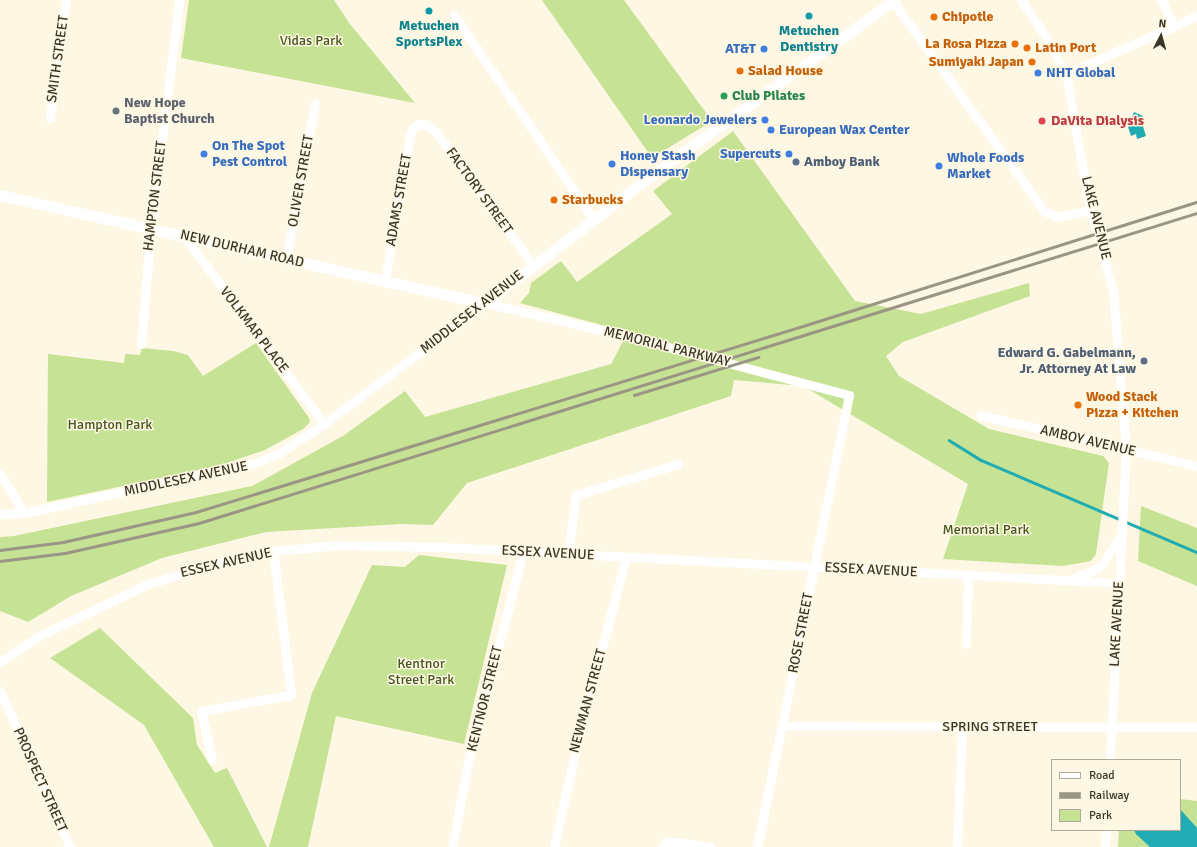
<!DOCTYPE html>
<style>
body{margin:0}
#map{position:relative;width:1197px;height:847px;overflow:hidden;background:#fef7e3;font-family:Signika,sans-serif}
div>[style]{position:absolute}
.green>*{inset:0;background:#c6e294}
.water>*{inset:0;background:#21acb3}
.stream>*{height:2.5px;margin:-1.25px;padding:0 1.25px;transform-origin:1.25px;border-radius:1.25px;background:#21acb3}
.minor>*{height:9px;margin:-4.5px;padding:0 4.5px;transform-origin:4.5px;border-radius:4.5px;background:#fff}
.major>*{height:11px;margin:-5.5px;padding:0 5.5px;transform-origin:5.5px;border-radius:5.5px;background:#fff}
.rail>*{height:2.5px;margin:-1.25px;padding:0 1.25px;transform-origin:1.25px;border-radius:1.25px;background:#9b9584}
.dots>*{width:11px;height:11px;translate:-50% -50%;box-sizing:border-box;border:2px solid #fef7e3;border-radius:50%}
span{translate:-50% -50%;white-space:nowrap;text-align:center;line-height:1.15;-webkit-text-stroke:3px #fef7e3;paint-order:stroke}
.food-label{font-size:14px;color:#c56008;font-weight:700}
.left{translate:0 -50%;text-align:left}
.right{translate:-100% -50%;text-align:right}
.culture-label{font-size:14px;color:#0d838f;font-weight:700}
.park-label{font-size:14px;color:#45571f}
.shop-label{font-size:14px;color:#366cbe;font-weight:700}
.street-label{font-size:14px;color:#3b3629}
.leisure-label{font-size:14px;color:#27864d;font-weight:700}
.worship-label{font-size:14px;color:#5b616d;font-weight:700}
.health-label{font-size:14px;color:#be3a42;font-weight:700}
.service-label{font-size:14px;color:#4e5e75;font-weight:700}
.legend{position:absolute;left:1051px;top:759px;width:130px;height:72px;box-sizing:border-box;background:#fef7e3;border:1px solid #b0aa99;margin:0;padding:5px 7px;list-style:none;font-size:12px;color:#3b3629}
.legend li{display:flex;align-items:center;gap:8px;height:20px}
.legend b{width:20px;border:1px solid #b0aa99}
.north{position:absolute;left:1141px;top:16px;width:40px;height:40px;-webkit-text-stroke:3px #fef7e3;paint-order:stroke;rotate:6deg;font-size:11px;font-weight:700;line-height:16px;text-align:center;color:#3b3629}
.north::after{content:'';display:block;margin:auto;width:14px;height:18px;background:#3b3629;clip-path:polygon(50% 0,100% 100%,50% 72%,0 100%)}
</style>
<div id="map">
<div class="green">
<div style="clip-path:polygon(189px 0,334px 0,350px 24px,415px 103px,181px 58px)"></div>
<div style="clip-path:polygon(542px 0,624px 0,712px 121px,652px 158px)"></div>
<div style="clip-path:polygon(733px 131px,855px 301px,921px 314px,1029px 283px,1030px 296px,903px 342px,886px 356px,899px 376px,989px 429px,1103px 456px,1109px 463px,1096px 554px,1091px 561px,1063px 566px,943px 559px,968px 484px,803px 386px,734px 380px,731px 396px,467px 483px,433px 525px,402px 524px,266px 532px,162px 558px,71px 596px,28px 622px,0 611px,0 537px,14px 536px,252px 486px,343px 436px,405px 391px,425px 417px,611px 364px,628px 332px,520px 303px,529px 293px,531px 283px,561px 261px,577px 282px,672px 214px,653px 191px)"></div>
<div style="clip-path:polygon(256px 343px,309px 418px,310px 422px,303px 429px,265px 450px,218px 466px,47px 502px,48px 354px,124px 363px,125px 354px,140px 355px,142px 348px,173px 351px,188px 355px,203px 376px)"></div>
<div style="clip-path:polygon(1141px 506px,1197px 528px,1197px 586px,1138px 561px)"></div>
<div style="clip-path:polygon(419px 555px,507px 565px,464px 744px,336px 716px,308px 847px,269px 847px,312px 693px,372px 565px,405px 567px)"></div>
<div style="clip-path:polygon(100px 628px,193px 718px,197px 745px,215px 773px,227px 768px,267px 847px,214px 847px,144px 725px,50px 658px)"></div>
<div style="clip-path:polygon(1180px 799px,1197px 801px,1197px 847px,1118px 847px,1119px 830px,1180px 830px)"></div>
</div>
<div class="water">
<div style="clip-path:polygon(1134px 112px,1143px 116px,1141px 120px,1146px 136px,1137px 139px,1136px 134px,1131px 136px,1128px 127px,1132px 125px,1131px 119px)"></div>
<div style="clip-path:polygon(1180px 809px,1197px 828px,1197px 847px,1150px 847px,1136px 834px,1134px 830px,1180px 830px)"></div>
</div>
<div class="stream">
<div style="left:949px;top:440px;width:38px;rotate:32deg"></div>
<div style="left:981px;top:460px;width:235px;rotate:23.1deg"></div>
</div>
<div class="minor">
<div style="left:892px;top:0;width:260px;rotate:54.2deg"></div>
<div style="left:1044px;top:211px;width:16px;rotate:22deg"></div>
<div style="left:1059px;top:217px;width:32px;rotate:-13deg"></div>
<div style="left:1021px;top:0;width:41px;rotate:55.9deg"></div>
<div style="left:1044px;top:34px;width:46px;rotate:61.2deg"></div>
<div style="left:1066px;top:74px;width:138px;rotate:80deg"></div>
<div style="left:1090px;top:210px;width:84px;rotate:74.1deg"></div>
<div style="left:1113px;top:291px;width:160px;rotate:85.3deg"></div>
<div style="left:1126px;top:450px;width:310px;rotate:93deg"></div>
<div style="left:1161px;top:0;width:28px;rotate:63deg"></div>
<div style="left:454px;top:15px;width:247px;rotate:55.7deg"></div>
<div style="left:1066px;top:74px;width:143px;rotate:-23.9deg"></div>
<div style="left:50px;top:118px;width:119px;rotate:-82.3deg"></div>
<div style="left:184px;top:236px;width:234px;rotate:53.3deg"></div>
<div style="left:286px;top:259px;width:158px;rotate:-79.4deg"></div>
<div style="left:385px;top:281px;width:148px;rotate:-80.3deg"></div>
<div style="left:410px;top:135px;width:8px;rotate:-67deg"></div>
<div style="left:413px;top:128px;width:8px;rotate:-30deg"></div>
<div style="left:420px;top:124px;width:6px"></div>
<div style="left:426px;top:124px;width:14px;rotate:39deg"></div>
<div style="left:437px;top:133px;width:163px;rotate:54deg"></div>
<div style="left:141px;top:344px;width:116px;rotate:-85.1deg"></div>
<div style="left:151px;top:228px;width:230px;rotate:-83deg"></div>
<div style="left:980px;top:415px;width:223px;rotate:13.2deg"></div>
<div style="left:0;top:474px;width:46px;rotate:58.4deg"></div>
<div style="left:0;top:514px;width:24px;rotate:-2deg"></div>
<div style="left:24px;top:513px;width:237px;rotate:-12.2deg"></div>
<div style="left:256px;top:463px;width:25px;rotate:-23deg"></div>
<div style="left:279px;top:453px;width:54px;rotate:-32.8deg"></div>
<div style="left:324px;top:424px;width:201px;rotate:-36.9deg"></div>
<div style="left:485px;top:303px;width:146px;rotate:13.1deg"></div>
<div style="left:627px;top:336px;width:230px;rotate:14.9deg"></div>
<div style="left:849px;top:395px;width:461px;rotate:101.5deg"></div>
<div style="left:568px;top:554px;width:60px;rotate:-82.3deg"></div>
<div style="left:576px;top:495px;width:107px;rotate:-16.9deg"></div>
<div style="left:1073px;top:578px;width:23px;rotate:-20deg"></div>
<div style="left:1095px;top:570px;width:10px;rotate:-37deg"></div>
<div style="left:1103px;top:564px;width:31px;rotate:-59deg"></div>
<div style="left:966px;top:644px;width:69px;rotate:-88.3deg"></div>
<div style="left:0;top:662px;width:47px;rotate:-33.7deg"></div>
<div style="left:39px;top:636px;width:121px;rotate:-25.5deg"></div>
<div style="left:148px;top:584px;width:94px;rotate:-16.7deg"></div>
<div style="left:238px;top:557px;width:36px;rotate:-10deg"></div>
<div style="left:273px;top:551px;width:66px;rotate:-5.2deg"></div>
<div style="left:339px;top:545px;width:103px;rotate:1.1deg"></div>
<div style="left:442px;top:547px;width:679px;rotate:3.04deg"></div>
<div style="left:0;top:691px;width:171px;rotate:65.8deg"></div>
<div style="left:782px;top:726px;width:415px;rotate:0.1deg"></div>
<div style="left:212px;top:760px;width:50px;rotate:-102.7deg"></div>
<div style="left:201px;top:711px;width:91px;rotate:-10.1deg"></div>
<div style="left:291px;top:695px;width:145px;rotate:-97.1deg"></div>
<div style="left:452px;top:847px;width:86px;rotate:-79.2deg"></div>
<div style="left:468px;top:763px;width:218px;rotate:-75.4deg"></div>
<div style="left:554px;top:847px;width:115px;rotate:-77.4deg"></div>
<div style="left:579px;top:735px;width:184px;rotate:-75.2deg"></div>
<div style="left:662px;top:847px;width:8px;rotate:-50deg"></div>
<div style="left:667px;top:841px;width:44px;rotate:7.8deg"></div>
<div style="left:957px;top:847px;width:120px;rotate:-87.6deg"></div>
<div style="left:1105px;top:847px;width:17px;rotate:-87deg"></div>
</div>
<div class="major">
<div style="left:0;top:195px;width:497px;rotate:12.6deg"></div>
<div style="left:485px;top:303px;width:207px;rotate:-37.5deg"></div>
<div style="left:649px;top:177px;width:302px;rotate:-35.8deg"></div>
</div>
<div class="rail">
<div style="left:634px;top:395px;width:130px;rotate:-17deg"></div>
<div style="left:0;top:550px;width:64px;rotate:-7.2deg"></div>
<div style="left:63px;top:542px;width:136px;rotate:-12.7deg"></div>
<div style="left:196px;top:512px;width:638px;rotate:-17.04deg"></div>
<div style="left:806px;top:325px;width:410px;rotate:-17.5deg"></div>
<div style="left:0;top:561px;width:65px;rotate:-7deg"></div>
<div style="left:65px;top:553px;width:137px;rotate:-12.6deg"></div>
<div style="left:199px;top:523px;width:1045px;rotate:-17.26deg"></div>
</div>
<div class="dots">
<div style="left:429px;top:11px;background:#0f9aa8"></div>
<div style="left:809px;top:16px;background:#0f9aa8"></div>
<div style="left:934px;top:17px;background:#e8710a"></div>
<div style="left:1015px;top:44px;background:#e8710a"></div>
<div style="left:1027px;top:48px;background:#e8710a"></div>
<div style="left:764px;top:49px;background:#3f7fe0"></div>
<div style="left:1032px;top:62px;background:#e8710a"></div>
<div style="left:740px;top:71px;background:#e8710a"></div>
<div style="left:1038px;top:73px;background:#3f7fe0"></div>
<div style="left:724px;top:96px;background:#2e9e5b"></div>
<div style="left:116px;top:111px;background:#6b7280"></div>
<div style="left:765px;top:120px;background:#3f7fe0"></div>
<div style="left:1042px;top:121px;background:#e0444e"></div>
<div style="left:771px;top:130px;background:#3f7fe0"></div>
<div style="left:204px;top:154px;background:#3f7fe0"></div>
<div style="left:789px;top:154px;background:#3f7fe0"></div>
<div style="left:796px;top:162px;background:#5c6f8a"></div>
<div style="left:612px;top:164px;background:#3f7fe0"></div>
<div style="left:939px;top:166px;background:#3f7fe0"></div>
<div style="left:554px;top:200px;background:#e8710a"></div>
<div style="left:1144px;top:361px;background:#5c6f8a"></div>
<div style="left:1078px;top:405px;background:#e8710a"></div>
</div>
<div class="food-label">
<span class="left" style="left:942px;top:17px">Chipotle</span>
<span class="right" style="left:1007px;top:44px">La Rosa Pizza</span>
<span class="left" style="left:1035px;top:48px">Latin Port</span>
<span class="right" style="left:1024px;top:62px">Sumiyaki Japan</span>
<span class="left" style="left:748px;top:71px">Salad House</span>
<span class="left" style="left:562px;top:200px">Starbucks</span>
<span class="left" style="left:1086px;top:405px">Wood Stack<br>Pizza + Kitchen</span>
</div>
<div class="culture-label">
<span style="left:429px;top:34px">Metuchen<br>SportsPlex</span>
<span style="left:809px;top:39px">Metuchen<br>Dentistry</span>
</div>
<div class="park-label">
<span style="left:311px;top:41px">Vidas Park</span>
<span style="left:110px;top:425px">Hampton Park</span>
<span style="left:986px;top:530px">Memorial Park</span>
<span style="left:421px;top:672px">Kentnor<br>Street Park</span>
</div>
<div class="shop-label">
<span class="right" style="left:756px;top:49px">AT&amp;T</span>
<span class="left" style="left:1046px;top:73px">NHT Global</span>
<span class="right" style="left:757px;top:120px">Leonardo Jewelers</span>
<span class="left" style="left:779px;top:130px">European Wax Center</span>
<span class="left" style="left:212px;top:154px">On The Spot<br>Pest Control</span>
<span class="right" style="left:781px;top:154px">Supercuts</span>
<span class="left" style="left:620px;top:164px">Honey Stash<br>Dispensary</span>
<span class="left" style="left:947px;top:166px">Whole Foods<br>Market</span>
</div>
<div class="street-label">
<span style="left:58px;top:59px;rotate:-82deg">SMITH STREET</span>
<span style="left:301px;top:181px;rotate:-80deg">OLIVER STREET</span>
<span style="left:479px;top:191px;rotate:54deg">FACTORY STREET</span>
<span style="left:155px;top:196px;rotate:-83deg">HAMPTON STREET</span>
<span style="left:399px;top:200px;rotate:-80deg">ADAMS STREET</span>
<span style="left:1096px;top:218px;rotate:76deg">LAKE AVENUE</span>
<span style="left:242px;top:249px;rotate:13deg">NEW DURHAM ROAD</span>
<span style="left:472px;top:312px;rotate:-38deg">MIDDLESEX AVENUE</span>
<span style="left:254px;top:330px;rotate:53deg">VOLKMAR PLACE</span>
<span style="left:667px;top:347px;rotate:14deg">MEMORIAL PARKWAY</span>
<span style="left:1088px;top:441px;rotate:13deg">AMBOY AVENUE</span>
<span style="left:186px;top:479px;rotate:-12deg">MIDDLESEX AVENUE</span>
<span style="left:548px;top:553px;rotate:3deg">ESSEX AVENUE</span>
<span style="left:226px;top:563px;rotate:-13deg">ESSEX AVENUE</span>
<span style="left:871px;top:570px;rotate:3deg">ESSEX AVENUE</span>
<span style="left:1117px;top:624px;rotate:-87deg">LAKE AVENUE</span>
<span style="left:801px;top:633px;rotate:-79deg">ROSE STREET</span>
<span style="left:485px;top:699px;rotate:-76deg">KENTNOR STREET</span>
<span style="left:588px;top:701px;rotate:-75deg">NEWMAN STREET</span>
<span style="left:990px;top:727px">SPRING STREET</span>
<span style="left:40px;top:780px;rotate:66deg">PROSPECT STREET</span>
</div>
<div class="leisure-label">
<span class="left" style="left:732px;top:96px">Club Pilates</span>
</div>
<div class="worship-label">
<span class="left" style="left:124px;top:111px">New Hope<br>Baptist Church</span>
</div>
<div class="health-label">
<span class="left" style="left:1051px;top:121px">DaVita Dialysis</span>
</div>
<div class="service-label">
<span class="left" style="left:804px;top:162px">Amboy Bank</span>
<span class="right" style="left:1136px;top:361px">Edward G. Gabelmann,<br>Jr. Attorney At Law</span>
</div>
<ul class="legend">
<li><b style="height:5px;background:#fff"></b>Road</li>
<li><b style="height:5px;background:#9b9584"></b>Railway</li>
<li><b style="height:11px;background:#c6e294"></b>Park</li>
</ul>
<div class="north">N</div>
</div>
